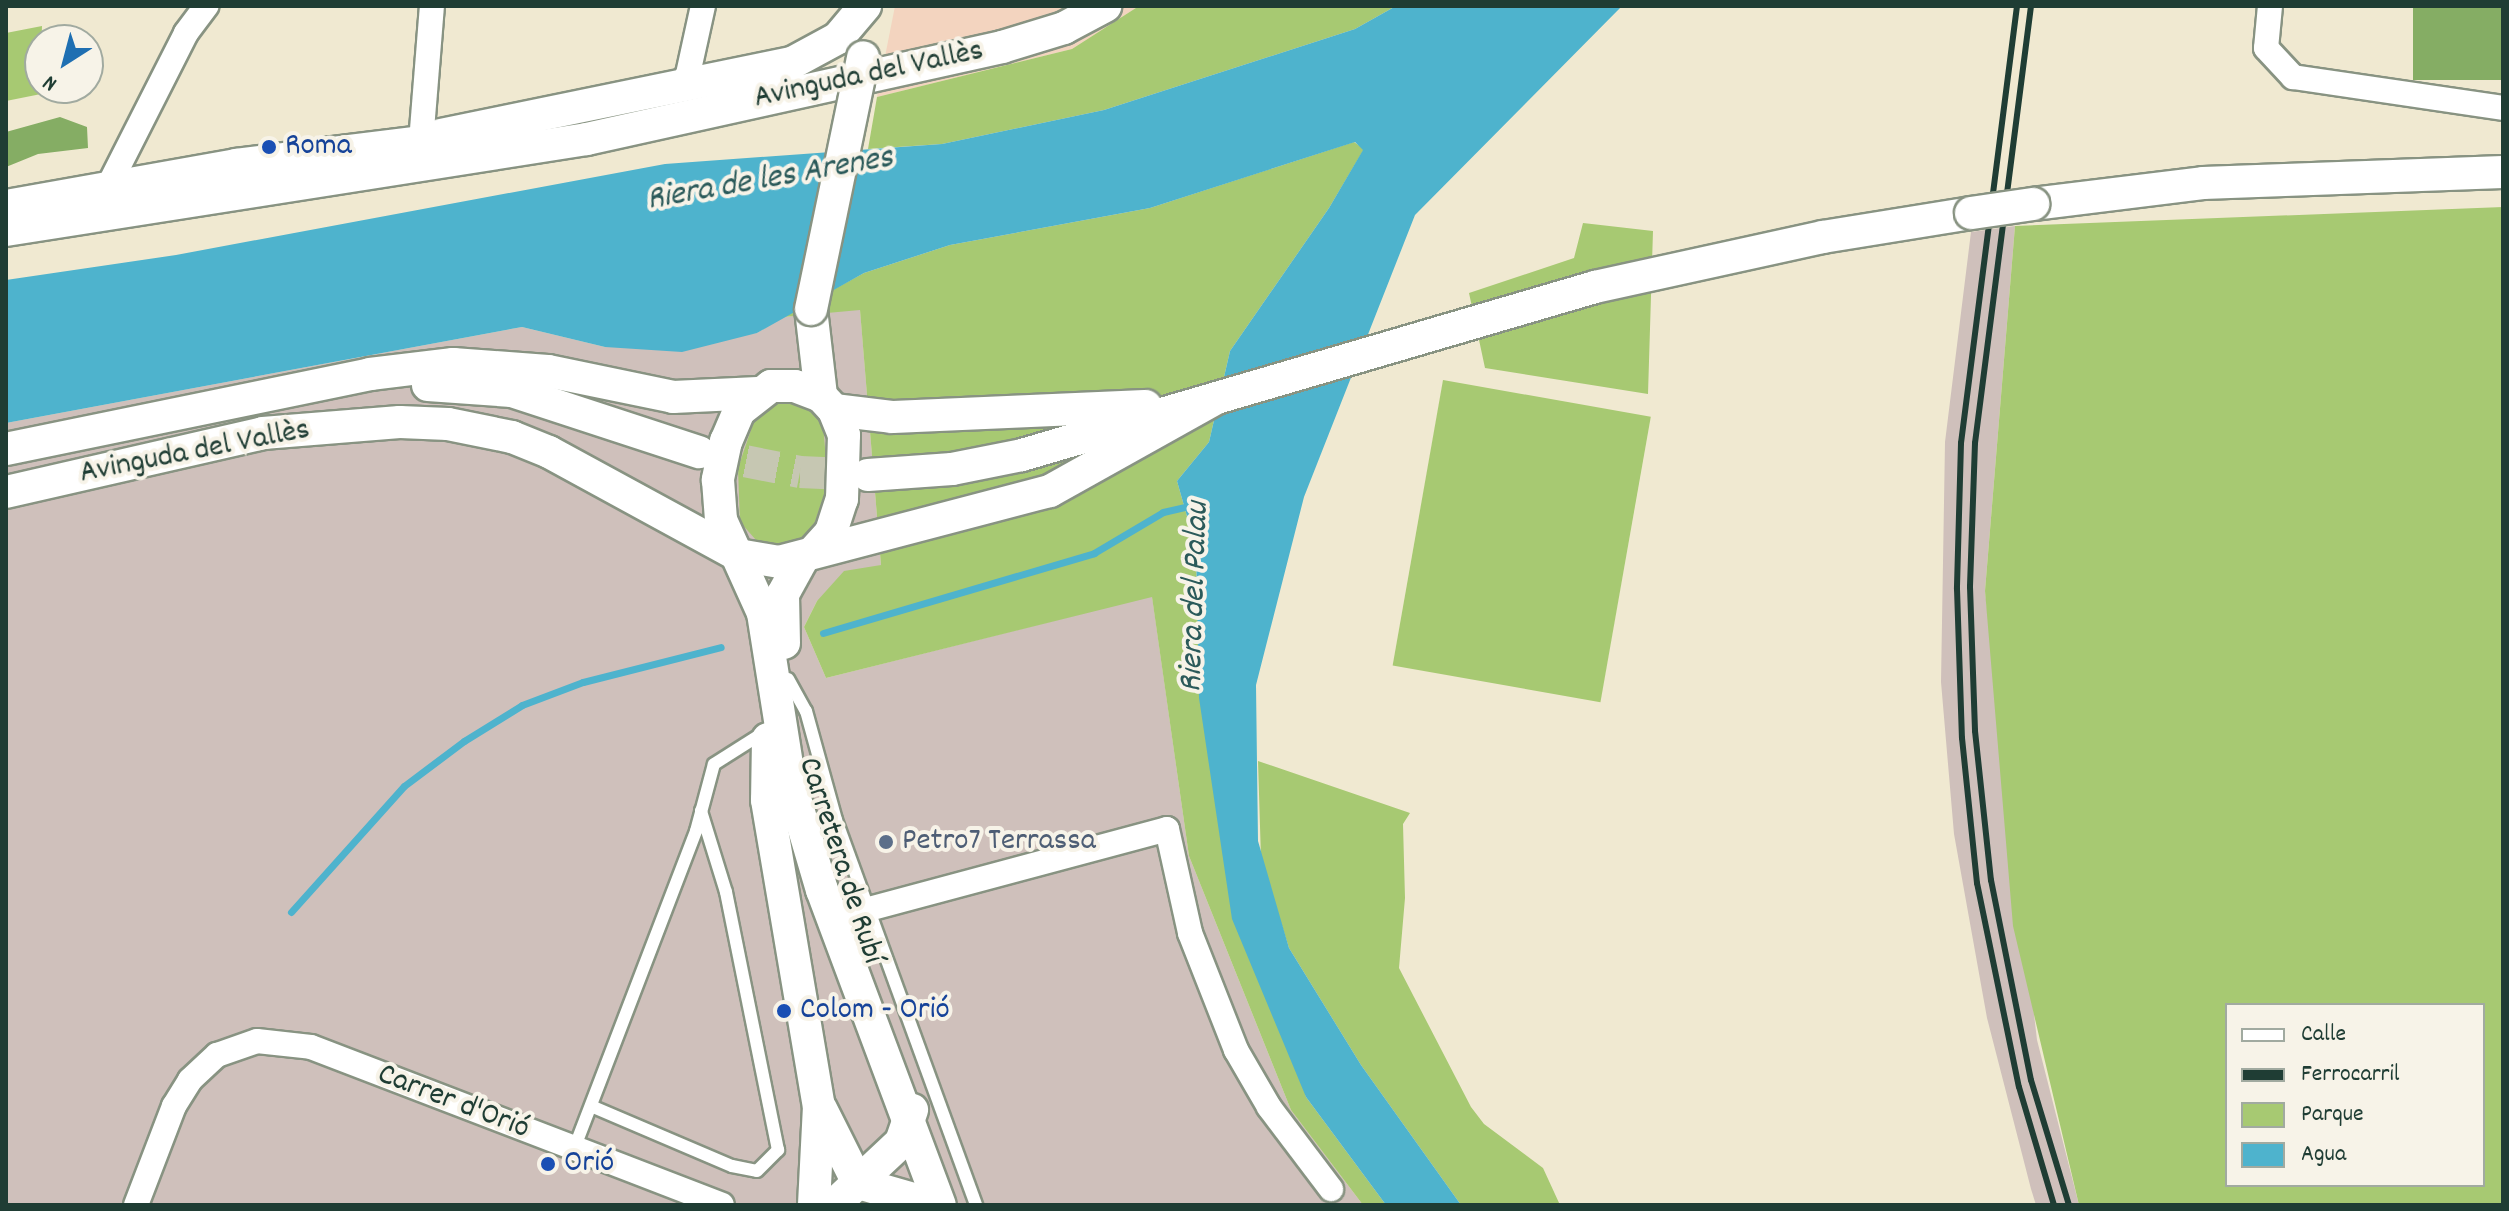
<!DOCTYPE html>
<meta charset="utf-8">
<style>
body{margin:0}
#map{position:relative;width:2509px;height:1211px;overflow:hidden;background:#f0e9d1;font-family:Dekko,sans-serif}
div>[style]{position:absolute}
.built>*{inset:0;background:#f3d4bf}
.industrial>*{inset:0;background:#cfc0bb}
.green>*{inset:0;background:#a7c972;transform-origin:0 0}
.forest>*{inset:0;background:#85ad64;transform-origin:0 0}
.water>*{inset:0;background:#4eb3cd}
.stream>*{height:7px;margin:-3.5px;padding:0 3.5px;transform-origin:3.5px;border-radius:3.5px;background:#4eb3cd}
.secondary-tunnel>*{height:32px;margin-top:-16px;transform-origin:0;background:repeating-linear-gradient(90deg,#c6c7b2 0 32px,transparent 0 48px)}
.roads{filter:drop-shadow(2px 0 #889382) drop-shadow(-2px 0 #889382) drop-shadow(0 2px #889382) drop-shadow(0 -2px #889382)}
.lane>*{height:12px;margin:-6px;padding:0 6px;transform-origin:6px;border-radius:6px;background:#fff}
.street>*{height:24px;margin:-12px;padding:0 12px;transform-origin:12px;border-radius:12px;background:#fff}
.secondary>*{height:32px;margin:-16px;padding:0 16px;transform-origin:16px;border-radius:16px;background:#fff}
.rail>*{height:6px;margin:-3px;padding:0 3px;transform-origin:3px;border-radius:3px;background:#1f3d34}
.bridges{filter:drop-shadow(2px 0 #889382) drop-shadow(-2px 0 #889382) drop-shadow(0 2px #889382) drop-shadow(0 -2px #889382)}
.secondary-bridge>*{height:32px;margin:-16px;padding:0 16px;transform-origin:16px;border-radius:16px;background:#fff}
.dots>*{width:22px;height:22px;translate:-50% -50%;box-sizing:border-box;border:4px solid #f7f3e8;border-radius:50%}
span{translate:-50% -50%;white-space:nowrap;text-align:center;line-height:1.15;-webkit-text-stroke:8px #f7f3e8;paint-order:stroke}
.street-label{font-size:32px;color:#1f3d34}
.transit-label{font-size:32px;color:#164399}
.left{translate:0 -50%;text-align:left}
.service-label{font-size:32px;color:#4e5e75}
.water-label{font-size:34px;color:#2b5a5a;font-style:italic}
.frame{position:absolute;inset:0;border:8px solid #1f3d34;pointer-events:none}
.legend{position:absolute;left:2225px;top:1003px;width:260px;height:184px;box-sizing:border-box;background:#f7f3e8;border:2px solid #a1aaa0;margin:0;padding:10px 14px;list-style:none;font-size:24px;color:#1f3d34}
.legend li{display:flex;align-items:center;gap:16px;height:40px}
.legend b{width:40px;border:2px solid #a1aaa0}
.north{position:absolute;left:24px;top:24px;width:80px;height:80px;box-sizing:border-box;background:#f7f3e8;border:2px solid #a1aaa0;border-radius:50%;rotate:216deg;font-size:22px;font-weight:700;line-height:32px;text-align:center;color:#1f3d34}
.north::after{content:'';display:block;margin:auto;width:28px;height:36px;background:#1f6fb2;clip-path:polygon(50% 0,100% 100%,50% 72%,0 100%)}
</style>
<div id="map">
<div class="built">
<div style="clip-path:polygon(895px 6px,1139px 6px,1072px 49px,877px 97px)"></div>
</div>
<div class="industrial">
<div style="clip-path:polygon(2015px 226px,1985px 591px,2037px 1040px,2079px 1205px,2036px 1205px,2031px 1189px,1987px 1018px,1954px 834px,1941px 682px,1945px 442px,1971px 232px)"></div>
<div style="clip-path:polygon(860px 309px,881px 565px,817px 601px,804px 627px,826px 678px,1152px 596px,1189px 856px,1291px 1110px,1363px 1205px,6px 1205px,6px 423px,522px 327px,605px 347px,757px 333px,783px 317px)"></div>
</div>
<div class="green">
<div style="clip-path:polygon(1139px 6px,1396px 6px,1355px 29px,1104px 110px,942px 144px,868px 149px,877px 97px,1072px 49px)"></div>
<div style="clip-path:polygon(42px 26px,40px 88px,56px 91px,6px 101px,6px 33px)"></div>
<div style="clip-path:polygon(1354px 142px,1364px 149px,1329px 208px,1230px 351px,1209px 442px,1177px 481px,1196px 548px,1197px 610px,1306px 1097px,1386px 1205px,1363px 1205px,1291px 1110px,1189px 856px,1152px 597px,826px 678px,804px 627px,817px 601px,844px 571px,881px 565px,860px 310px,783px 317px,864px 273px,950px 245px,1150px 208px)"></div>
<div style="clip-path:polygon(evenodd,2503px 207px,2503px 1205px,2079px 1205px,2013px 926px,1985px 591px,2015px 226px,2503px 207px,2483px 1005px,2483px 1185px,2227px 1185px,2227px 1005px,2483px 1005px)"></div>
<div style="clip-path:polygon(1583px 223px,1653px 231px,1648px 394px,1485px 368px,1469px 293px,1574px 258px)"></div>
<div style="left:1443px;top:380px;width:211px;height:290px;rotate:10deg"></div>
<div style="clip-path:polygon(787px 400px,812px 409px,823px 424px,828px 483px,812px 531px,801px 540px,773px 545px,756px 540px,740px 522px,738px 468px,755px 418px,773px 402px)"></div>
<div style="clip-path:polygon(1258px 761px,1410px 813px,1403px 824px,1405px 898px,1399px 968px,1471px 1107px,1484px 1124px,1543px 1168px,1560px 1205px,1461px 1205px,1361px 1065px,1289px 948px,1261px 859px)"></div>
</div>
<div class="forest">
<div style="left:2413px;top:6px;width:90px;height:74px"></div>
<div style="clip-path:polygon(60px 117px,87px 127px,88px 148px,38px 154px,6px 167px,6px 132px)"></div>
</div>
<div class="water">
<div style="clip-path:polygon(1396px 6px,1622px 6px,1415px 215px,1304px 497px,1256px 685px,1258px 841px,1289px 948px,1361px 1065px,1461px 1205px,1386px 1205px,1306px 1097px,1232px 919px,1199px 698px,1196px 548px,1177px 481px,1209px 442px,1230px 351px,1329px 208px,1363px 150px,1355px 142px,1150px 208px,950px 245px,864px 273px,757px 333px,682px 352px,605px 347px,522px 327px,6px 423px,6px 280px,176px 255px,665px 164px,942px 144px,1104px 110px,1355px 29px)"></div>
</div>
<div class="stream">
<div style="left:823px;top:633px;width:283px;rotate:-16.4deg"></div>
<div style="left:1094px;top:553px;width:80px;rotate:-30.7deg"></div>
<div style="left:1163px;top:512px;width:32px;rotate:-13deg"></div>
<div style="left:291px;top:912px;width:169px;rotate:-48.1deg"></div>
<div style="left:404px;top:786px;width:75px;rotate:-36.9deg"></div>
<div style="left:464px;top:741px;width:68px;rotate:-31.8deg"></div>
<div style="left:522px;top:705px;width:65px;rotate:-20.7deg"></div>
<div style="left:583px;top:682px;width:142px;rotate:-14.2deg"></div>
</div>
<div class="secondary-tunnel">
<div style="left:699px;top:452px;width:103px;rotate:11.2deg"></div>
<div style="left:800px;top:472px;width:68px;rotate:2.5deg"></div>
</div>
<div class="roads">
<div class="lane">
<div style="left:788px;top:679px;width:37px;rotate:61deg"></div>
<div style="left:806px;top:711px;width:113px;rotate:74.6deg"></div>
<div style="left:836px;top:820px;width:410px;rotate:70deg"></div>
<div style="left:591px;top:1106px;width:153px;rotate:23.1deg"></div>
<div style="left:732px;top:1166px;width:25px;rotate:11deg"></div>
<div style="left:757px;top:1171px;width:30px;rotate:-45deg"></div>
<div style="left:778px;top:1150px;width:263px;rotate:-101.4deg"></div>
<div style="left:726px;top:892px;width:85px;rotate:-107.2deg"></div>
<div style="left:574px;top:1149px;width:341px;rotate:-69deg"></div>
<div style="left:696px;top:831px;width:69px;rotate:-75deg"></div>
<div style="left:714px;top:764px;width:58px;rotate:-32.3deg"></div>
</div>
<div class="street">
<div style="left:2270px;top:6px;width:42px;rotate:95.4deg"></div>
<div style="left:2266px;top:48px;width:40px;rotate:47deg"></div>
<div style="left:2293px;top:77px;width:212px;rotate:8.4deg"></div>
<div style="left:679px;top:89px;width:17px;rotate:-59deg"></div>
<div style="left:688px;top:74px;width:70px;rotate:-77.6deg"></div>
<div style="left:421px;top:142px;width:136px;rotate:-85.4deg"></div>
<div style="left:109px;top:185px;width:170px;rotate:-63.1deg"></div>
<div style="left:186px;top:33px;width:34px;rotate:-53deg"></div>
<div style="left:854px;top:913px;width:324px;rotate:-15deg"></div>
<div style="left:1167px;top:829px;width:107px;rotate:77.5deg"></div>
<div style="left:1190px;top:933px;width:126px;rotate:68.5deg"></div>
<div style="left:1236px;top:1050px;width:66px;rotate:59.9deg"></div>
<div style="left:1269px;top:1107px;width:103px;rotate:52.9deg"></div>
<div style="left:136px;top:1205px;width:106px;rotate:-69deg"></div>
<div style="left:174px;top:1106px;width:31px;rotate:-58deg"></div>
<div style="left:190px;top:1080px;width:37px;rotate:-43deg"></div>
<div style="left:217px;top:1055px;width:42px;rotate:-19.3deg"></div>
<div style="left:257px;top:1041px;width:54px;rotate:6.3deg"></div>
<div style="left:311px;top:1047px;width:440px;rotate:21deg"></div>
</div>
<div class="secondary">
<div style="left:441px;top:135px;width:358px;rotate:-11.6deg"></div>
<div style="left:792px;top:63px;width:52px;rotate:-28.5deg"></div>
<div style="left:838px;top:38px;width:42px;rotate:-49.8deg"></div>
<div style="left:2033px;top:204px;width:171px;rotate:-7deg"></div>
<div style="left:2203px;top:183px;width:300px;rotate:-2.1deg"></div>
<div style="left:6px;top:206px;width:234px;rotate:-10.1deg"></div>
<div style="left:236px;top:165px;width:186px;rotate:-7.1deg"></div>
<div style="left:421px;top:142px;width:44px;rotate:1.3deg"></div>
<div style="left:6px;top:230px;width:588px;rotate:-8.9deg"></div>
<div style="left:587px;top:139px;width:425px;rotate:-12.5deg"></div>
<div style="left:1002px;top:47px;width:65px;rotate:-17deg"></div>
<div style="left:1064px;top:28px;width:47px;rotate:-28.2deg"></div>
<div style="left:811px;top:309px;width:88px;rotate:83.4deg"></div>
<div style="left:428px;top:385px;width:84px;rotate:4.1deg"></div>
<div style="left:512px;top:391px;width:197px;rotate:18.1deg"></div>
<div style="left:834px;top:410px;width:58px;rotate:6.9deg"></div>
<div style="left:892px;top:417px;width:254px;rotate:-2.5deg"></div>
<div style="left:6px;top:449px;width:372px;rotate:-11.6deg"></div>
<div style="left:370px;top:374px;width:84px;rotate:-6.9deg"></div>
<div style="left:453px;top:364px;width:95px;rotate:4.2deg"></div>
<div style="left:548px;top:371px;width:128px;rotate:11.7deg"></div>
<div style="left:673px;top:397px;width:85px;rotate:-2.7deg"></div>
<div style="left:868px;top:475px;width:84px;rotate:-4.1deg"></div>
<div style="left:952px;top:469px;width:71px;rotate:-11.3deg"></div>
<div style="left:1022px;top:455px;width:597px;rotate:-16.34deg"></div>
<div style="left:1595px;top:287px;width:233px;rotate:-12.4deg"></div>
<div style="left:1823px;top:237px;width:150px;rotate:-9.2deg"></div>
<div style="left:6px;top:492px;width:264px;rotate:-12.9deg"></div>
<div style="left:263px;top:433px;width:137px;rotate:-4.6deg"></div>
<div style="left:400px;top:422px;width:48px;rotate:2.4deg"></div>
<div style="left:448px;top:424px;width:65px;rotate:11.5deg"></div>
<div style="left:512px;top:437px;width:40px;rotate:22deg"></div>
<div style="left:549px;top:452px;width:215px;rotate:28.6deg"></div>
<div style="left:738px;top:555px;width:42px;rotate:9.7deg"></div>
<div style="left:779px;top:562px;width:280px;rotate:-14.7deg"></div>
<div style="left:1050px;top:491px;width:187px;rotate:-29.2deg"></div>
<div style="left:815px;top:550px;width:24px;rotate:-48deg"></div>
<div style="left:831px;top:532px;width:35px;rotate:-72deg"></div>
<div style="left:842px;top:499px;width:64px;rotate:-88.2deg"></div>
<div style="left:844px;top:435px;width:27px;rotate:-112deg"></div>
<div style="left:834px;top:410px;width:19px;rotate:-133deg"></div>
<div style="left:821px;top:396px;width:28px;rotate:-159deg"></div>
<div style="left:795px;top:386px;width:24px;rotate:180deg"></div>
<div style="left:771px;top:386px;width:41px;rotate:142deg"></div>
<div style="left:739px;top:411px;width:33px;rotate:113deg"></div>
<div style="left:726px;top:441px;width:40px;rotate:102deg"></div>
<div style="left:718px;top:480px;width:40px;rotate:85.7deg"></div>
<div style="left:721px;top:520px;width:102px;rotate:65.7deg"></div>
<div style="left:763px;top:613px;width:167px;rotate:81deg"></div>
<div style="left:789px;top:778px;width:117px;rotate:73.6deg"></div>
<div style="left:822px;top:890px;width:336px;rotate:69.5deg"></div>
<div style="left:784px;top:643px;width:49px;rotate:-91.2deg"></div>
<div style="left:783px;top:594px;width:43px;rotate:-61.1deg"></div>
<div style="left:768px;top:739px;width:61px;rotate:90.9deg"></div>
<div style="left:767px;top:800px;width:310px;rotate:80.4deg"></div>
<div style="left:819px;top:1106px;width:99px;rotate:92.9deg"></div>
<div style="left:821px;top:1109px;width:83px;rotate:63.4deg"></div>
<div style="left:858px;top:1183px;width:79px;rotate:16.1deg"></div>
<div style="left:834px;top:1205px;width:92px;rotate:-43.2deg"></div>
<div style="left:901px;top:1142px;width:34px;rotate:-71deg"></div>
</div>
</div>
<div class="rail">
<div style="left:2017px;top:6px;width:441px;rotate:97.3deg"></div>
<div style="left:1961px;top:443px;width:146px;rotate:91.6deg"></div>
<div style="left:1957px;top:589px;width:149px;rotate:88.1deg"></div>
<div style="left:1962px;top:738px;width:146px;rotate:84.1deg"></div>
<div style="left:1977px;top:883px;width:208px;rotate:78.4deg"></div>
<div style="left:2019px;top:1087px;width:123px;rotate:73.5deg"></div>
<div style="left:2031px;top:6px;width:441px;rotate:97.3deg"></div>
<div style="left:1975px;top:443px;width:144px;rotate:92deg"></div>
<div style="left:1970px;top:587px;width:144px;rotate:88deg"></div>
<div style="left:1975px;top:731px;width:150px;rotate:83.9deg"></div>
<div style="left:1991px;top:880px;width:204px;rotate:78.7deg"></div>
<div style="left:2031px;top:1080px;width:131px;rotate:73.1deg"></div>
</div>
<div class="bridges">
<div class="secondary-bridge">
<div style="left:1971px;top:213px;width:63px;rotate:-8.3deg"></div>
<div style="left:811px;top:309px;width:257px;rotate:-78.3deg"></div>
</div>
</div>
<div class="dots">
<div style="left:269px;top:147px;background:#1a4fb4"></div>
<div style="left:886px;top:842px;background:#5c6f8a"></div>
<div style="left:784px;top:1011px;background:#1a4fb4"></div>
<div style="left:548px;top:1164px;background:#1a4fb4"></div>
</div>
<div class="street-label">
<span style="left:869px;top:76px;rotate:-12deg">Avinguda del Vallès</span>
<span style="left:195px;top:453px;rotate:-11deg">Avinguda del Vallès</span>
<span style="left:839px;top:861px;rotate:72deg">Carretera de Rubí</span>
<span style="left:453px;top:1103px;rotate:21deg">Carrer d'Orió</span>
</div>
<div class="transit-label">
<span class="left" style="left:285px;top:147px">Roma</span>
<span class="left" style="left:800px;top:1011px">Colom - Orió</span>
<span class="left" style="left:564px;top:1164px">Orió</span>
</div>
<div class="service-label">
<span class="left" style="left:902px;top:842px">Petro7 Terrassa</span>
</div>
<div class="water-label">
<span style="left:770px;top:180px;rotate:-10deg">Riera de les Arenes</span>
<span style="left:1196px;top:597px;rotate:-88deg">Riera del Palau</span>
</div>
<div class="frame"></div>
<ul class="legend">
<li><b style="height:10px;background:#fff"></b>Calle</li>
<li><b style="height:10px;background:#1f3d34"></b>Ferrocarril</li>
<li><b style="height:22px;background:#a7c972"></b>Parque</li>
<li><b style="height:22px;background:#4eb3cd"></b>Agua</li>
</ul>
<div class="north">N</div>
</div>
